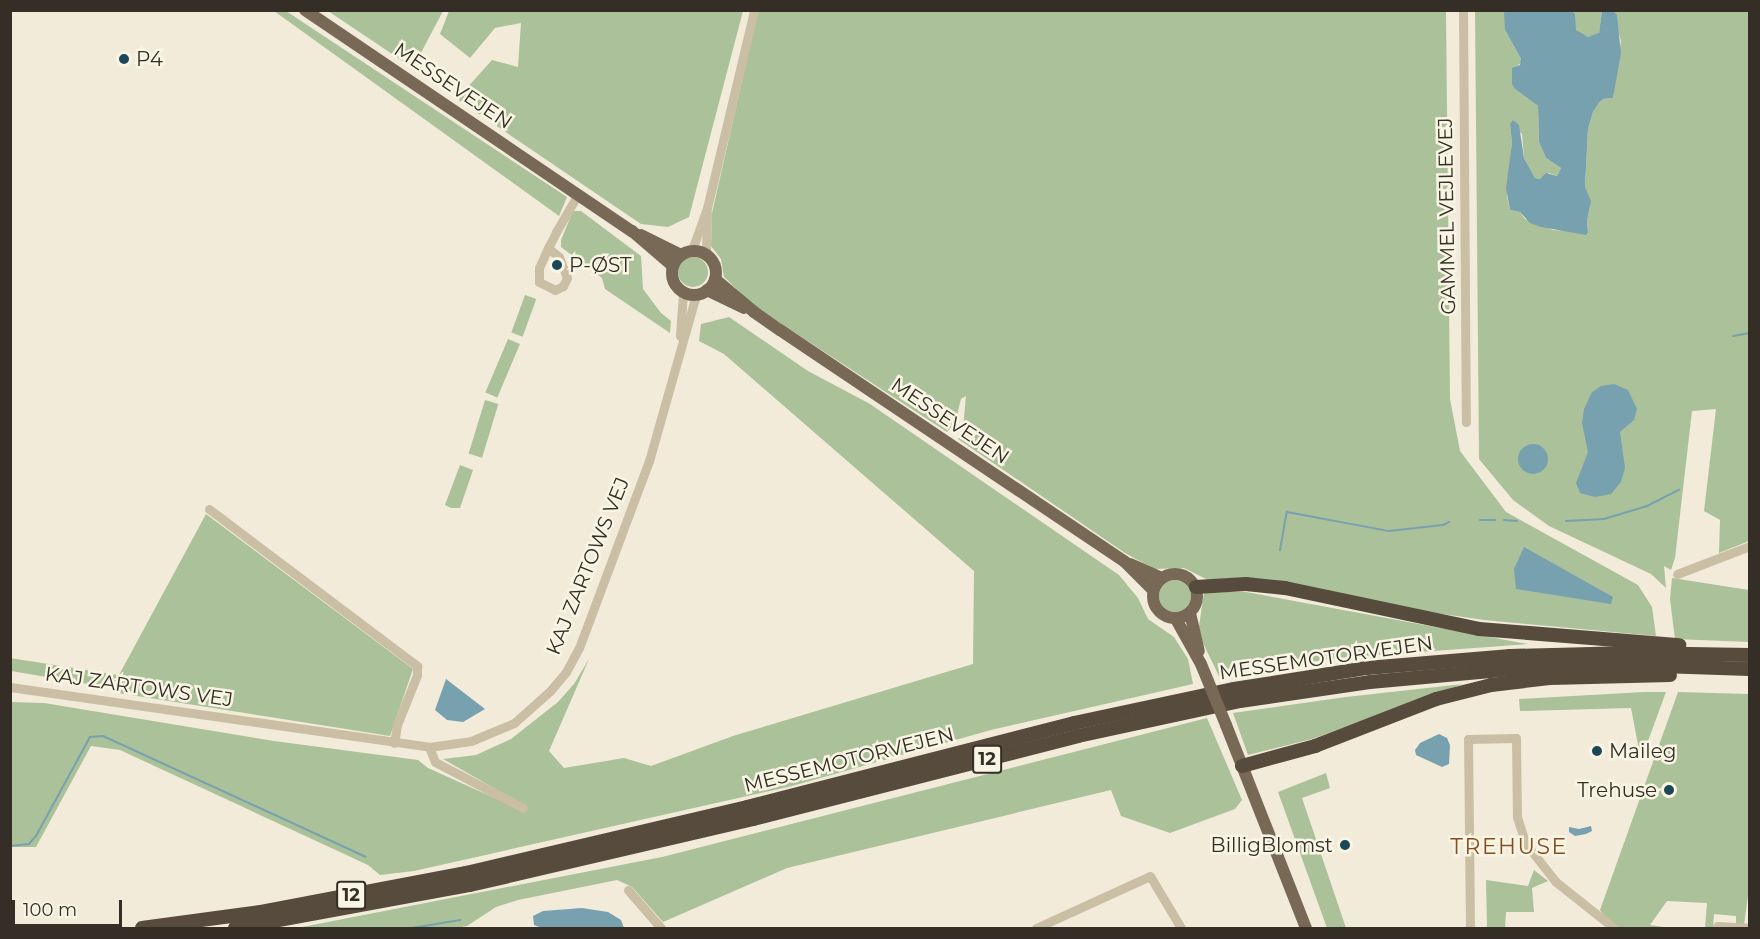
<!DOCTYPE html>
<meta charset="utf-8">
<style>
body{margin:0}
#map{position:relative;width:1760px;height:939px;overflow:hidden;background:#f2ebd9;font-family:Montserrat,sans-serif}
div>[style]{position:absolute}
.green>*{inset:0;background:#abc199;transform-origin:0 0}
.round{border-radius:50%}
.water>*{inset:0;background:#78a1af}
.stream>*{height:2px;margin:-1px;padding:0 1px;transform-origin:1px;border-radius:1px;background:#78a1af}
.minor>*{height:9px;margin:-4.5px;padding:0 4.5px;transform-origin:4.5px;border-radius:4.5px;background:#cabea5}
.major>*{height:12px;margin:-6px;padding:0 6px;transform-origin:6px;border-radius:6px;background:#786957}
.major>.ring{margin:-6px;padding:0;box-sizing:content-box;background:none;border:12px solid #786957;border-radius:50%}
.highway>*{height:14px;margin:-7px;padding:0 7px;transform-origin:7px;border-radius:7px;background:#574b3d}
.major-bridge>*{height:12px;margin:-6px;padding:0 6px;transform-origin:6px;border-radius:6px;background:#786957}
.dots>*{width:16px;height:16px;translate:-50% -50%;box-sizing:border-box;border:3px solid #f9f5e5;border-radius:50%}
span{translate:-50% -50%;white-space:nowrap;text-align:center;line-height:1.15;-webkit-text-stroke:5px #f9f5e5;paint-order:stroke}
.shield-label span{padding:2px 4px;background:#f9f5e5;border:2px solid;border-radius:4px;-webkit-text-stroke-width:0}
.shield-label{font-size:18px;color:#352e26;font-weight:700}
.poi-label{font-size:20px;color:#352e26}
.left{translate:0 -50%;text-align:left}
.right{translate:-100% -50%;text-align:right}
.street-label{font-size:20px;color:#352e26}
.quarter-label{font-size:22px;color:#864d1e;letter-spacing:1.5px}
.frame{position:absolute;inset:0;border:12px solid #352e26;pointer-events:none}
.scale{position:absolute;left:12px;top:900px;width:110px;height:27px;box-sizing:border-box;border:3px solid #352e26;border-top:0;padding-left:8px;font-size:18px;line-height:21px;white-space:nowrap;color:#352e26;-webkit-text-stroke:4px #f9f5e5;paint-order:stroke}
</style>
<div id="map">
<div class="green">
<div style="clip-path:polygon(274px 11px,286px 11px,567px 197px,559px 216px)"></div>
<div style="clip-path:polygon(328px 11px,443px 11px,413px 68px)"></div>
<div style="clip-path:polygon(449px 11px,743px 11px,689px 217px,668px 227px,641px 224px,457px 99px,492px 60px,518px 67px,521px 23px,495px 28px,470px 58px,440px 34px)"></div>
<div style="clip-path:polygon(758px 11px,1446px 11px,1450px 399px,1460px 451px,1506px 512px,1638px 585px,1652px 607px,1656px 636px,1484px 620px,1208px 580px,1184px 568px,1154px 569px,1125px 553px,958px 439px,963px 428px,966px 396px,961px 399px,955px 423px,947px 432px,754px 306px,724px 277px,721px 259px,711px 246px,712px 213px)"></div>
<div style="clip-path:polygon(1475px 11px,1504px 11px,1506px 13px,1505px 30px,1521px 59px,1521px 63px,1516px 67px,1515px 89px,1538px 106px,1539px 142px,1546px 158px,1561px 168px,1557px 176px,1549px 173px,1540px 179px,1535px 178px,1524px 158px,1522px 134px,1510px 124px,1512px 143px,1507px 197px,1510px 210px,1520px 212px,1525px 219px,1553px 230px,1588px 232px,1587px 221px,1590px 206px,1585px 187px,1588px 129px,1593px 112px,1599px 103px,1603px 99px,1613px 98px,1621px 41px,1613px 11px,1749px 11px,1749px 541px,1719px 553px,1720px 520px,1704px 511px,1716px 409px,1692px 411px,1675px 558px,1671px 570px,1664px 566px,1666px 588px,1651px 574px,1549px 526px,1513px 500px,1479px 459px)"></div>
<div style="clip-path:polygon(1572px 11px,1602px 11px,1599px 34px,1588px 37px,1579px 34px,1576px 30px)"></div>
<div style="clip-path:polygon(573px 211px,581px 211px,641px 256px,643px 289px,661px 313px,671px 321px,670px 333px,605px 289px,602px 278px,561px 247px,561px 240px)"></div>
<div class="round" style="left:678px;top:257px;width:30px;height:30px"></div>
<div style="left:525px;top:295px;width:12px;height:40px;rotate:20deg"></div>
<div style="clip-path:polygon(729px 317px,808px 371px,870px 404px,1119px 575px,1138px 598px,1148px 619px,1174px 637px,1188px 659px,1193px 684px,991px 730px,792px 786px,414px 871px,380px 875px,368px 865px,120px 750px,91px 746px,36px 847px,11px 847px,11px 702px,44px 703px,274px 741px,418px 760px,428px 768px,523px 811px,527px 807px,443px 759px,476px 755px,511px 739px,558px 702px,574px 684px,589px 659px,549px 751px,564px 768px,624px 758px,651px 766px,733px 736px,973px 664px,974px 571px,724px 354px,699px 341px,701px 324px)"></div>
<div style="left:508px;top:339px;width:13px;height:58px;rotate:23deg"></div>
<div style="left:485px;top:400px;width:14px;height:56px;rotate:17deg"></div>
<div style="clip-path:polygon(460px 465px,473px 470px,460px 508px,451px 508px,445px 505px)"></div>
<div style="clip-path:polygon(206px 514px,413px 669px,390px 736px,118px 693px,118px 676px,112px 688px,11px 671px,10px 658px,119px 675px)"></div>
<div style="clip-path:polygon(1672px 578px,1749px 590px,1749px 642px,1675px 639px,1670px 599px)"></div>
<div class="round" style="left:1159px;top:580px;width:32px;height:32px"></div>
<div style="clip-path:polygon(1204px 592px,1246px 592px,1528px 644px,1337px 658px,1219px 676px,1198px 633px)"></div>
<div style="clip-path:polygon(1463px 684px,1312px 739px,1248px 755px,1233px 713px,1346px 697px)"></div>
<div style="clip-path:polygon(1644px 692px,1666px 692px,1641px 760px,1631px 708px,1520px 711px,1519px 699px)"></div>
<div style="clip-path:polygon(1678px 692px,1749px 694px,1750px 881px,1744px 925px,1736px 924px,1736px 916px,1714px 914px,1713px 928px,1705px 928px,1707px 903px,1667px 901px,1650px 925px,1670px 928px,1618px 928px,1608px 921px,1600px 910px)"></div>
<div style="clip-path:polygon(1207px 718px,1242px 800px,1235px 809px,1170px 833px,1121px 816px,1111px 790px,787px 868px,663px 922px,632px 887px,617px 880px,518px 900px,496px 907px,467px 926px,456px 928px,297px 928px,662px 857px)"></div>
<div style="clip-path:polygon(1326px 773px,1330px 788px,1302px 798px,1346px 928px,1327px 928px,1278px 792px)"></div>
<div style="clip-path:polygon(1534px 870px,1548px 881px,1532px 888px,1534px 912px,1506px 912px,1505px 928px,1487px 928px,1486px 880px,1528px 886px)"></div>
</div>
<div class="water">
<div style="clip-path:polygon(1504px 11px,1572px 11px,1575px 14px,1576px 30px,1588px 37px,1599px 33px,1602px 11px,1613px 11px,1617px 15px,1621px 53px,1613px 98px,1603px 99px,1599px 103px,1593px 112px,1588px 129px,1585px 187px,1591px 201px,1587px 221px,1588px 232px,1586px 235px,1541px 227px,1530px 223px,1520px 212px,1510px 210px,1506px 188px,1512px 143px,1510px 124px,1513px 120px,1519px 125px,1524px 158px,1535px 178px,1540px 179px,1546px 173px,1557px 176px,1561px 168px,1546px 158px,1539px 142px,1538px 106px,1515px 89px,1512px 84px,1512px 68px,1520px 65px,1521px 59px,1505px 30px)"></div>
<div style="clip-path:polygon(1614px 384px,1628px 390px,1637px 409px,1634px 420px,1620px 432px,1625px 468px,1621px 482px,1611px 494px,1595px 497px,1580px 493px,1576px 483px,1588px 452px,1582px 423px,1584px 409px,1592px 392px,1601px 386px)"></div>
<div class="round" style="left:1518px;top:444px;width:30px;height:30px"></div>
<div style="clip-path:polygon(1524px 547px,1613px 597px,1611px 604px,1516px 589px,1514px 569px)"></div>
<div style="clip-path:polygon(446px 679px,485px 709px,463px 722px,447px 720px,435px 710px)"></div>
<div style="clip-path:polygon(1439px 734px,1447px 738px,1450px 745px,1449px 764px,1442px 767px,1416px 755px,1415px 750px,1420px 743px)"></div>
<div style="clip-path:polygon(1591px 826px,1592px 831px,1586px 834px,1575px 836px,1569px 832px,1569px 827px,1579px 829px)"></div>
<div style="clip-path:polygon(582px 908px,608px 912px,621px 920px,624px 928px,542px 928px,534px 925px,533px 916px,543px 911px)"></div>
</div>
<div class="stream">
<div style="left:1733px;top:336px;width:17px;rotate:-10deg"></div>
<div style="left:1480px;top:520px;width:15px"></div>
<div style="left:1504px;top:520px;width:13px;rotate:4deg"></div>
<div style="left:1566px;top:521px;width:38px;rotate:-3deg"></div>
<div style="left:1604px;top:519px;width:45px;rotate:-16.8deg"></div>
<div style="left:1647px;top:506px;width:36px;rotate:-27deg"></div>
<div style="left:1280px;top:550px;width:39px;rotate:-80deg"></div>
<div style="left:1287px;top:512px;width:104px;rotate:10.6deg"></div>
<div style="left:1389px;top:531px;width:54px;rotate:-6.3deg"></div>
<div style="left:1443px;top:525px;width:7px;rotate:-27deg"></div>
<div style="left:10px;top:846px;width:19px;rotate:-6deg"></div>
<div style="left:29px;top:844px;width:11px;rotate:-49deg"></div>
<div style="left:36px;top:836px;width:113px;rotate:-61.4deg"></div>
<div style="left:90px;top:737px;width:13px;rotate:-4deg"></div>
<div style="left:103px;top:736px;width:289px;rotate:24.7deg"></div>
<div style="left:412px;top:928px;width:49px;rotate:-9.5deg"></div>
</div>
<div class="minor">
<div style="left:1463px;top:10px;width:412px;rotate:89.6deg"></div>
<div style="left:548px;top:248px;width:14px;rotate:39deg"></div>
<div style="left:559px;top:257px;width:22px;rotate:69deg"></div>
<div style="left:567px;top:278px;width:9px;rotate:117deg"></div>
<div style="left:563px;top:286px;width:9px;rotate:153deg"></div>
<div style="left:555px;top:290px;width:18px;rotate:-153deg"></div>
<div style="left:539px;top:282px;width:14px;rotate:-90deg"></div>
<div style="left:539px;top:268px;width:22px;rotate:-66deg"></div>
<div style="left:548px;top:248px;width:18px;rotate:-63deg"></div>
<div style="left:556px;top:232px;width:44px;rotate:-59.9deg"></div>
<div style="left:692px;top:250px;width:45px;rotate:-70.3deg"></div>
<div style="left:707px;top:208px;width:204px;rotate:-76.6deg"></div>
<div style="left:706px;top:254px;width:41px;rotate:-88.6deg"></div>
<div style="left:680px;top:336px;width:44px;rotate:-86.1deg"></div>
<div style="left:209px;top:509px;width:261px;rotate:37deg"></div>
<div style="left:417px;top:666px;width:9px;rotate:90deg"></div>
<div style="left:417px;top:675px;width:54px;rotate:111.8deg"></div>
<div style="left:397px;top:725px;width:18px;rotate:99deg"></div>
<div style="left:1677px;top:574px;width:78px;rotate:-21deg"></div>
<div style="left:10px;top:687px;width:423px;rotate:8.1deg"></div>
<div style="left:429px;top:747px;width:42px;rotate:-8.1deg"></div>
<div style="left:471px;top:741px;width:47px;rotate:-22.7deg"></div>
<div style="left:514px;top:723px;width:48px;rotate:-41.6deg"></div>
<div style="left:550px;top:691px;width:25px;rotate:-50deg"></div>
<div style="left:566px;top:672px;width:27px;rotate:-62deg"></div>
<div style="left:579px;top:648px;width:200px;rotate:-69.5deg"></div>
<div style="left:649px;top:461px;width:173px;rotate:-74.2deg"></div>
<div style="left:429px;top:747px;width:16px;rotate:68deg"></div>
<div style="left:435px;top:762px;width:99px;rotate:27.6deg"></div>
<div style="left:628px;top:890px;width:50px;rotate:49deg"></div>
<div style="left:1717px;top:926px;width:33px;rotate:3deg"></div>
<div style="left:1036px;top:928px;width:125px;rotate:-24.5deg"></div>
<div style="left:1150px;top:876px;width:61px;rotate:59.2deg"></div>
<div style="left:1470px;top:928px;width:189px;rotate:-90.6deg"></div>
<div style="left:1468px;top:739px;width:48px;rotate:-1.2deg"></div>
<div style="left:1516px;top:738px;width:79px;rotate:89.3deg"></div>
<div style="left:1517px;top:817px;width:28px;rotate:72deg"></div>
<div style="left:1526px;top:844px;width:48px;rotate:51.7deg"></div>
<div style="left:1556px;top:882px;width:74px;rotate:38.4deg"></div>
</div>
<div class="major">
<div style="left:305px;top:10px;width:395px;rotate:34.1deg"></div>
<div style="left:632px;top:231px;width:54px;rotate:40.5deg"></div>
<div style="left:641px;top:235px;width:45px;rotate:26.6deg"></div>
<div class="ring" style="left:672px;top:251px;width:32px;height:32px"></div>
<div style="left:715px;top:279px;width:51px;rotate:40.2deg"></div>
<div style="left:754px;top:312px;width:32px;rotate:35deg"></div>
<div style="left:780px;top:330px;width:416px;rotate:33.9deg"></div>
<div style="left:1125px;top:562px;width:40px;rotate:45deg"></div>
<div style="left:707px;top:290px;width:41px;rotate:25.9deg"></div>
<div style="left:1130px;top:564px;width:34px;rotate:24deg"></div>
<div class="ring" style="left:1153px;top:574px;width:32px;height:32px"></div>
<div style="left:1190px;top:613px;width:39px;rotate:77deg"></div>
<div style="left:1176px;top:619px;width:51px;rotate:60.9deg"></div>
<div style="left:1226px;top:725px;width:218px;rotate:68.5deg"></div>
</div>
<div class="highway">
<div style="left:1196px;top:587px;width:50px;rotate:-3.4deg"></div>
<div style="left:1246px;top:584px;width:39px;rotate:6deg"></div>
<div style="left:1285px;top:588px;width:198px;rotate:11.9deg"></div>
<div style="left:1479px;top:629px;width:201px;rotate:4.6deg"></div>
<div style="left:1242px;top:766px;width:76px;rotate:-15.3deg"></div>
<div style="left:1315px;top:746px;width:130px;rotate:-21.2deg"></div>
<div style="left:1436px;top:699px;width:57px;rotate:-14.3deg"></div>
<div style="left:1491px;top:685px;width:59px;rotate:-6.8deg"></div>
<div style="left:1550px;top:678px;width:120px;rotate:-1.4deg"></div>
<div style="left:142px;top:928px;width:120px;rotate:-7.7deg"></div>
<div style="left:261px;top:912px;width:209px;rotate:-10.8deg"></div>
<div style="left:466px;top:873px;width:289px;rotate:-13.2deg"></div>
<div style="left:747px;top:807px;width:338px;rotate:-14.4deg"></div>
<div style="left:1074px;top:723px;width:164px;rotate:-12deg"></div>
<div style="left:1234px;top:689px;width:135px;rotate:-9deg"></div>
<div style="left:1367px;top:668px;width:144px;rotate:-4.8deg"></div>
<div style="left:1510px;top:656px;width:119px;rotate:-1.4deg"></div>
<div style="left:1629px;top:653px;width:121px;rotate:0.9deg"></div>
<div style="left:235px;top:928px;width:239px;rotate:-10.4deg"></div>
<div style="left:470px;top:885px;width:291px;rotate:-13.1deg"></div>
<div style="left:753px;top:819px;width:335px;rotate:-14.3deg"></div>
<div style="left:1078px;top:736px;width:166px;rotate:-12.2deg"></div>
<div style="left:1240px;top:701px;width:131px;rotate:-8.3deg"></div>
<div style="left:1370px;top:682px;width:143px;rotate:-5.2deg"></div>
<div style="left:1512px;top:669px;width:117px;rotate:-2deg"></div>
<div style="left:1629px;top:665px;width:121px;rotate:1.9deg"></div>
</div>
<div class="major-bridge">
<div style="left:1201px;top:664px;width:66px;rotate:67.7deg"></div>
</div>
<div class="dots">
<div style="left:124px;top:59px;background:#1b4757"></div>
<div style="left:557px;top:265px;background:#1b4757"></div>
<div style="left:1597px;top:751px;background:#1b4757"></div>
<div style="left:1669px;top:790px;background:#1b4757"></div>
<div style="left:1345px;top:845px;background:#1b4757"></div>
</div>
<div class="shield-label">
<span style="left:987px;top:759px">12</span>
<span style="left:351px;top:895px">12</span>
</div>
<div class="poi-label">
<span class="left" style="left:136px;top:59px">P4</span>
<span class="left" style="left:569px;top:265px">P-ØST</span>
<span class="left" style="left:1609px;top:751px">Maileg</span>
<span class="right" style="left:1657px;top:790px">Trehuse</span>
<span class="right" style="left:1333px;top:845px">BilligBlomst</span>
</div>
<div class="street-label">
<span style="left:453px;top:86px;rotate:34deg">MESSEVEJEN</span>
<span style="left:1447px;top:216px;rotate:-91deg">GAMMEL VEJLEVEJ</span>
<span style="left:950px;top:421px;rotate:34deg">MESSEVEJEN</span>
<span style="left:588px;top:566px;rotate:-68deg">KAJ ZARTOWS VEJ</span>
<span style="left:1326px;top:658px;rotate:-8deg">MESSEMOTORVEJEN</span>
<span style="left:139px;top:687px;rotate:8deg">KAJ ZARTOWS VEJ</span>
<span style="left:849px;top:760px;rotate:-14deg">MESSEMOTORVEJEN</span>
</div>
<div class="quarter-label">
<span style="left:1509px;top:847px">TREHUSE</span>
</div>
<div class="frame"></div>
<div class="scale">100 m</div>
</div>
